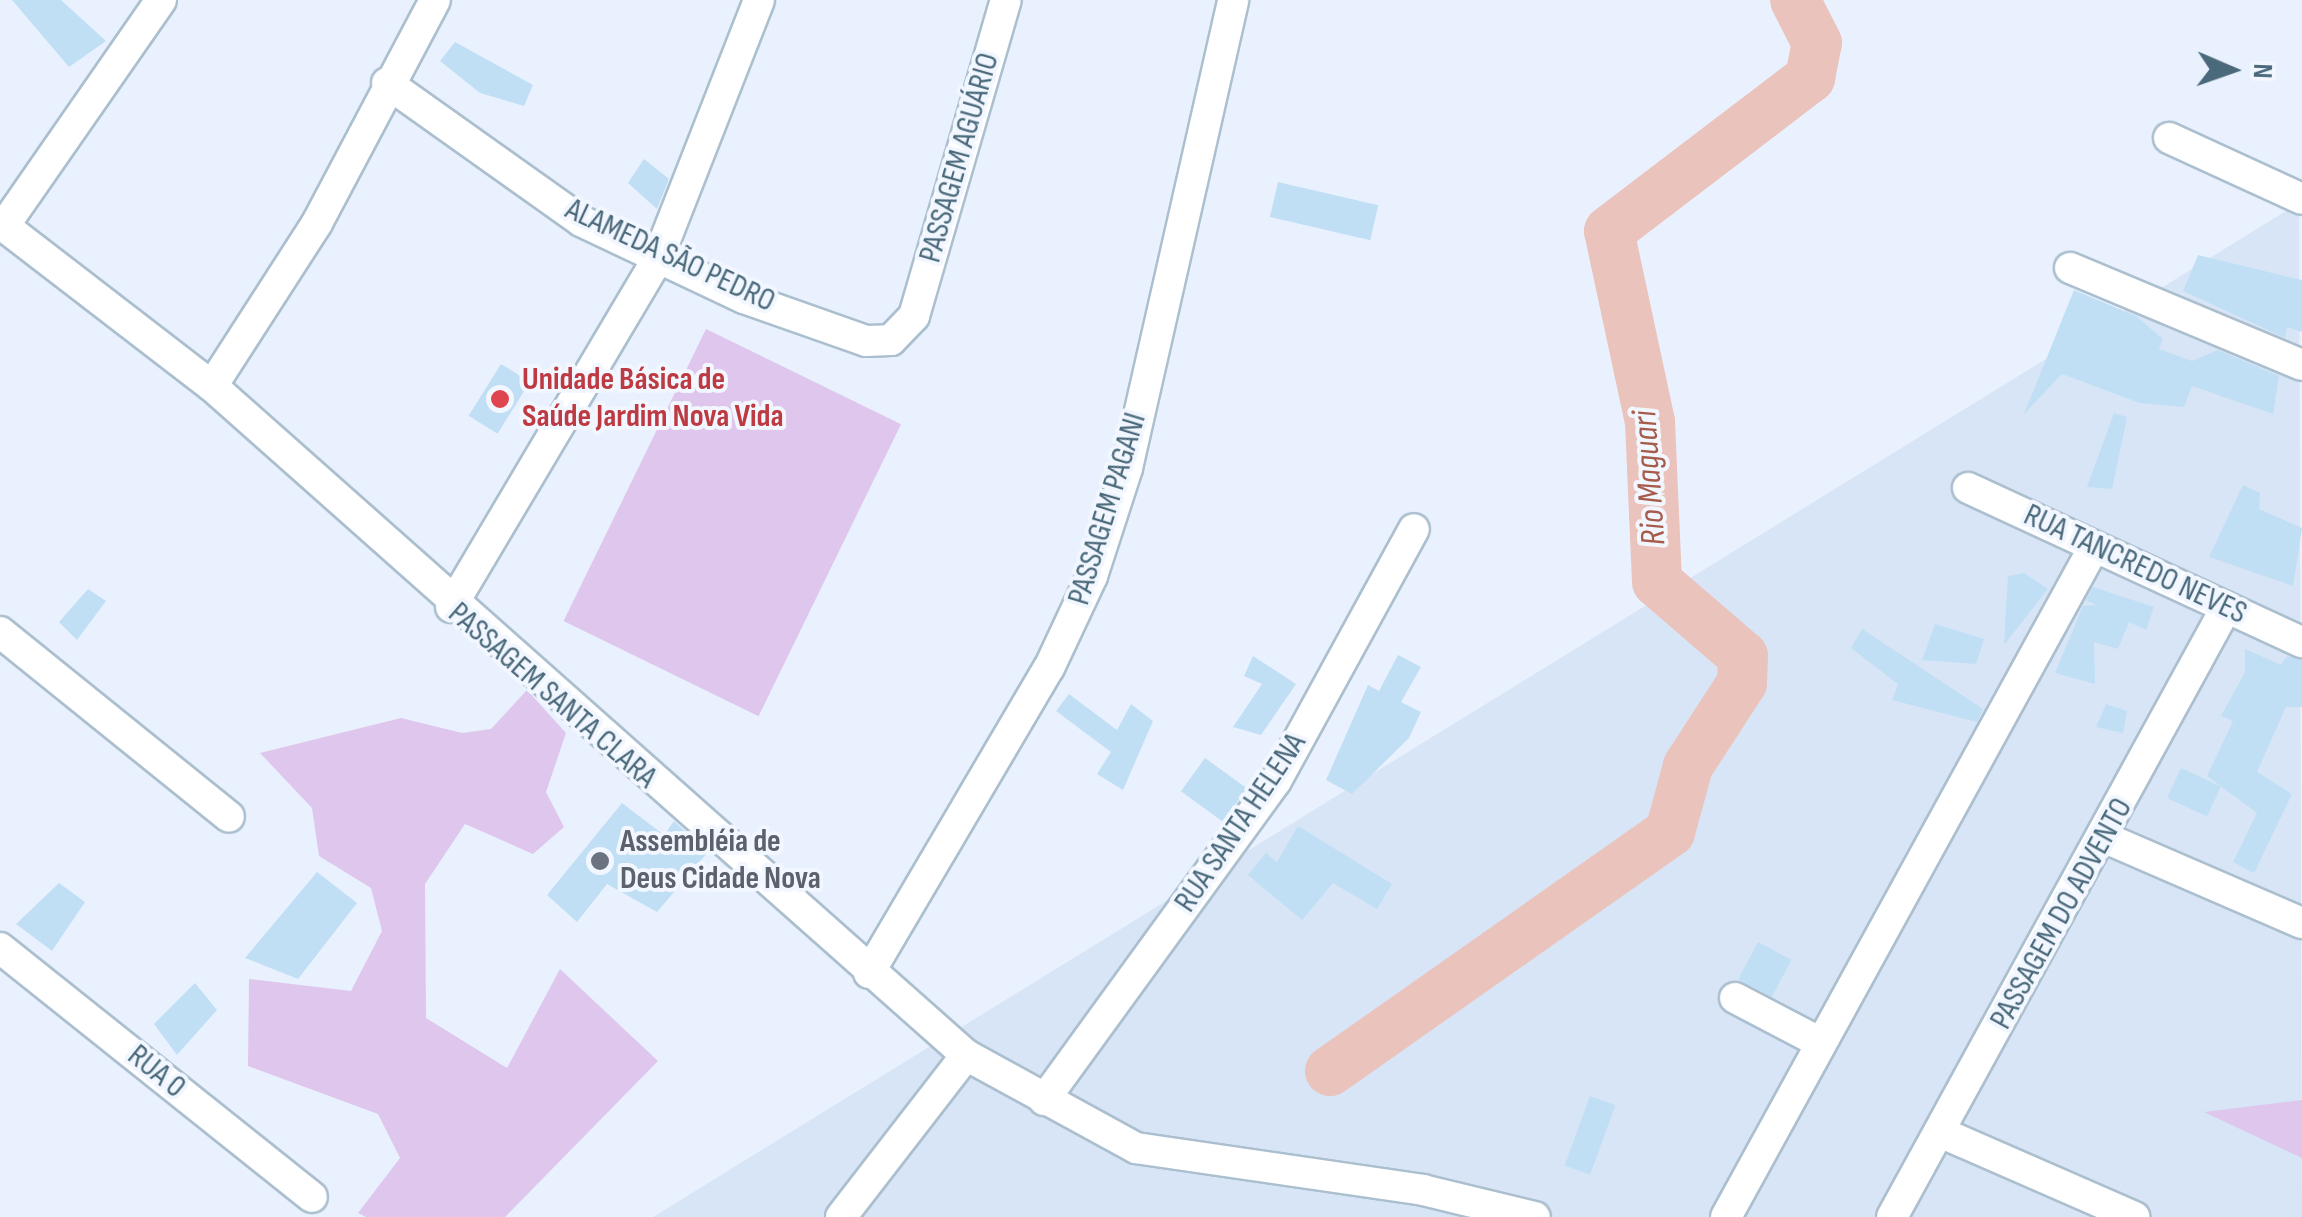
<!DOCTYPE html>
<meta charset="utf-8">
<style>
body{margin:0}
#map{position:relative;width:2302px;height:1217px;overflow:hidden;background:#eaf1fe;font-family:"Sofia Sans Condensed",sans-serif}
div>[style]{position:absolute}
.residential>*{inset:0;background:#d8e5f6}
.green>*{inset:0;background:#dec6ed;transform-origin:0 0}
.river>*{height:50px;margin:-25px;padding:0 25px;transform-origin:25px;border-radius:25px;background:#eac3bc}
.building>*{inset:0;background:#c0dff5;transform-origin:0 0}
.roads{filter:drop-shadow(2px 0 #abbfcf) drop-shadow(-2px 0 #abbfcf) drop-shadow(0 2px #abbfcf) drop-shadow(0 -2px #abbfcf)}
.street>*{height:30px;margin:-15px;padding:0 15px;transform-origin:15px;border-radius:15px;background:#fff}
.dots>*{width:28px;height:28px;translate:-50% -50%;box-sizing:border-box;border:5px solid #f2f7ff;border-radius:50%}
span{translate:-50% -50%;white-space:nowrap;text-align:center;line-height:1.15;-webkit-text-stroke:8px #f2f7ff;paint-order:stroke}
.street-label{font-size:32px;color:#4a697b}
.health-label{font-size:32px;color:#be3a42;font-weight:700}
.left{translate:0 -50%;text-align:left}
.worship-label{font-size:32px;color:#5b616d;font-weight:700}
.water-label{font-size:35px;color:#a65b4b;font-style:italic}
.north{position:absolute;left:2182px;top:20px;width:100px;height:100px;-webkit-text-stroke:8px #f2f7ff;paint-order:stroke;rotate:92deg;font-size:28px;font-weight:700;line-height:40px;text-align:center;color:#4a697b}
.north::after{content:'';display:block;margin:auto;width:35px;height:45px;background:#4a697b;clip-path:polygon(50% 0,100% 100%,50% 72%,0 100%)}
</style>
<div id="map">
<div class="residential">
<div style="clip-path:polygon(2299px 203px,2302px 1217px,653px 1217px)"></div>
</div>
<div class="green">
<div style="left:706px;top:329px;width:217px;height:325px;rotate:26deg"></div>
<div style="clip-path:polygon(527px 690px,566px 733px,546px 792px,564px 827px,533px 854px,465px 824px,425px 884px,426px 1018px,507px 1068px,560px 969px,658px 1061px,505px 1217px,366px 1217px,358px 1213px,400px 1158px,378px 1114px,248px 1066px,249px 979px,351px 991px,382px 931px,371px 888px,319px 856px,312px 808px,260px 753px,401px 718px,462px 733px,491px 729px)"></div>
<div style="clip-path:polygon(2302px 1100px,2302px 1158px,2204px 1112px)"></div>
</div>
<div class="river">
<div style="left:1330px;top:1071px;width:416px;rotate:-35.1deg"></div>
<div style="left:1670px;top:832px;width:68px;rotate:-74.7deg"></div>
<div style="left:1688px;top:766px;width:99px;rotate:-57deg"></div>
<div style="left:1742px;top:683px;width:27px;rotate:-88deg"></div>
<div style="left:1743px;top:656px;width:113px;rotate:-139.3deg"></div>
<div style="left:1657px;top:582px;width:160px;rotate:-92.5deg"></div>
<div style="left:1650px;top:422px;width:195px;rotate:-102.1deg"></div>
<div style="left:1609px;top:231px;width:253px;rotate:-37.3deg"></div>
<div style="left:1810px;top:78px;width:36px;rotate:-79deg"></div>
<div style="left:1817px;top:43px;width:48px;rotate:-117.1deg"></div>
</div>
<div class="building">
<div style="clip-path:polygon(12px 0,61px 0,106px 41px,69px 67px)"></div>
<div style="clip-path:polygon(455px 42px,533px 85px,524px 106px,480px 93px,440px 61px)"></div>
<div style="clip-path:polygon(644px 159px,669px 179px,657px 209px,628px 183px)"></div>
<div style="left:1278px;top:182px;width:103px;height:36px;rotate:13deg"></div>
<div style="clip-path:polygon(2198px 255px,2302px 280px,2302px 332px,2287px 327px,2285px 338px,2183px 291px)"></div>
<div style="clip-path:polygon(2074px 290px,2136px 316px,2163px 339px,2159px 349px,2192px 361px,2218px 350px,2279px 376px,2273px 414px,2192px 386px,2184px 407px,2140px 403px,2062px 374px,2024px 414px)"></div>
<div style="left:501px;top:364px;width:34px;height:61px;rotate:32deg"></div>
<div style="clip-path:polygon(2114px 413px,2127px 417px,2112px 489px,2087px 487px)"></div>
<div style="clip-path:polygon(2243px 485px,2260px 493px,2259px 509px,2302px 528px,2293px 586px,2209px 557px)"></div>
<div style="clip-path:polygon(2024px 573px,2048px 589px,2004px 645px,2008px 576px)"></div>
<div style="clip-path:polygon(2093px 587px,2154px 607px,2146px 630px,2129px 622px,2118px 649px,2094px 642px,2095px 684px,2055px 673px,2083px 606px,2096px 605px,2086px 600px)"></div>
<div style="clip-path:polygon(88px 589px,106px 601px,77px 640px,59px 622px)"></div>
<div style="clip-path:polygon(1935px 624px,1984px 639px,1976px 664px,1922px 660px)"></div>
<div style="clip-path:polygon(1862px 629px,1983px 709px,1977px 722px,1892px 700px,1898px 684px,1851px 648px)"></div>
<div style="clip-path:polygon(2245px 649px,2281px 665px,2287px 656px,2302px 660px,2302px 707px,2286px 707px,2257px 772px,2292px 794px,2254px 873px,2233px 862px,2257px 813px,2207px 776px,2233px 721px,2221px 716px,2245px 672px)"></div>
<div style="clip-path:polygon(1398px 655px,1421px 667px,1401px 702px,1421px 712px,1409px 738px,1352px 794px,1326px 780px,1368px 685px,1379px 691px)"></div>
<div style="clip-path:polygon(1253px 656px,1296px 684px,1261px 735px,1233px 727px,1262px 684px,1244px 676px)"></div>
<div style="clip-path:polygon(1069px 694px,1117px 730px,1131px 704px,1153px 721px,1123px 790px,1097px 774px,1111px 752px,1056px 711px)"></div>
<div style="clip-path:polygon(2106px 704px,2127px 711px,2123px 733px,2096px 727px)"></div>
<div style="left:1205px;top:758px;width:52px;height:41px;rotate:36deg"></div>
<div style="left:2181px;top:768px;width:44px;height:33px;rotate:25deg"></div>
<div style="clip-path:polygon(622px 803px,664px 835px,674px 821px,708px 852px,657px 912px,607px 884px,577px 922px,547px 895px)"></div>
<div style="clip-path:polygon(1298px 826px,1392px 884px,1377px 909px,1333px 883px,1302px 920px,1248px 875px,1266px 853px,1277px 862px)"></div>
<div style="clip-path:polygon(317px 872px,357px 903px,298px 979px,245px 958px)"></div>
<div style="clip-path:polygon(59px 883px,85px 902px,52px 951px,16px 924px)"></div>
<div style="left:1758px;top:942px;width:38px;height:42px;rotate:28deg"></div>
<div style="clip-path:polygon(195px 983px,217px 1010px,177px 1055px,154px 1024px)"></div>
<div style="left:1590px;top:1096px;width:27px;height:74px;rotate:20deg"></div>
</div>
<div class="roads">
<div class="street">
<div style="left:387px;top:83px;width:238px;rotate:35.4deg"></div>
<div style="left:581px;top:221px;width:180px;rotate:25.3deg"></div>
<div style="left:744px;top:298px;width:129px;rotate:19.4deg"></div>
<div style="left:866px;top:341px;width:25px;rotate:-2deg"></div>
<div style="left:891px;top:340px;width:33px;rotate:-46deg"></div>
<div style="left:914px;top:316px;width:329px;rotate:-73.8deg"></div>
<div style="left:2169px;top:138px;width:146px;rotate:24.6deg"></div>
<div style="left:0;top:223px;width:267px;rotate:37.6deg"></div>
<div style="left:212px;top:386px;width:1008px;rotate:41.58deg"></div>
<div style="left:966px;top:1055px;width:194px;rotate:28.7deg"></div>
<div style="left:1136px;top:1148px;width:290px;rotate:8.3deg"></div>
<div style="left:1423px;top:1190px;width:115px;rotate:13.6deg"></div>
<div style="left:4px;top:226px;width:275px;rotate:-55.2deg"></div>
<div style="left:2070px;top:268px;width:251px;rotate:22.7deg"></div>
<div style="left:212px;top:386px;width:194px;rotate:-57.2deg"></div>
<div style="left:317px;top:223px;width:252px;rotate:-62.1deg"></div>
<div style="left:1968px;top:488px;width:368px;rotate:24.8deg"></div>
<div style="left:451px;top:607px;width:406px;rotate:-59.3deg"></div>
<div style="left:658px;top:258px;width:277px;rotate:-68.6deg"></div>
<div style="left:0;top:632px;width:294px;rotate:38.9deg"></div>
<div style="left:2103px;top:837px;width:217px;rotate:23.4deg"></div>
<div style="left:0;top:948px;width:399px;rotate:38.6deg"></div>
<div style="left:869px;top:973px;width:354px;rotate:-59.5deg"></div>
<div style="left:1049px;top:668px;width:102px;rotate:-64.9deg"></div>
<div style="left:1092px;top:576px;width:114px;rotate:-72deg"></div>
<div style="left:1127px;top:468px;width:480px;rotate:-77.2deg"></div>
<div style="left:1735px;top:998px;width:95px;rotate:27.6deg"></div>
<div style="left:1044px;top:1100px;width:394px;rotate:-54deg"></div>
<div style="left:1276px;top:781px;width:287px;rotate:-61.3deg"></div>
<div style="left:1942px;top:1133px;width:210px;rotate:23.6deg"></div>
<div style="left:841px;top:1217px;width:205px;rotate:-52.3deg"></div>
<div style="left:1726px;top:1217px;width:764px;rotate:-61.22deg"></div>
<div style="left:1892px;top:1217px;width:695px;rotate:-61.26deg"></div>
</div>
</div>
<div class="dots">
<div style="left:500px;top:399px;background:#e0444e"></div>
<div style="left:600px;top:861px;background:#6b7280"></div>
</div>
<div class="street-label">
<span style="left:960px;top:158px;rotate:-74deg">PASSAGEM AGUÁRIO</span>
<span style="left:670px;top:256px;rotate:25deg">ALAMEDA SÃO PEDRO</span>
<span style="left:1108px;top:509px;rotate:-73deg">PASSAGEM PAGANI</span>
<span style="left:2135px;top:565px;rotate:25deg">RUA TANCREDO NEVES</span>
<span style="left:552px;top:696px;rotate:41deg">PASSAGEM SANTA CLARA</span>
<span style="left:1241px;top:823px;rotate:-56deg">RUA SANTA HELENA</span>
<span style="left:2062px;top:914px;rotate:-61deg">PASSAGEM DO ADVENTO</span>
<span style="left:156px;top:1072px;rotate:39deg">RUA 0</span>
</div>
<div class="health-label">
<span class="left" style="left:522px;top:399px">Unidade Básica de<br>Saúde Jardim Nova Vida</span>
</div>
<div class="worship-label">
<span class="left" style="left:620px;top:861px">Assembléia de<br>Deus Cidade Nova</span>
</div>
<div class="water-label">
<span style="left:1650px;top:478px;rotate:-94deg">Rio Maguari</span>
</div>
<div class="north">N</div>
</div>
